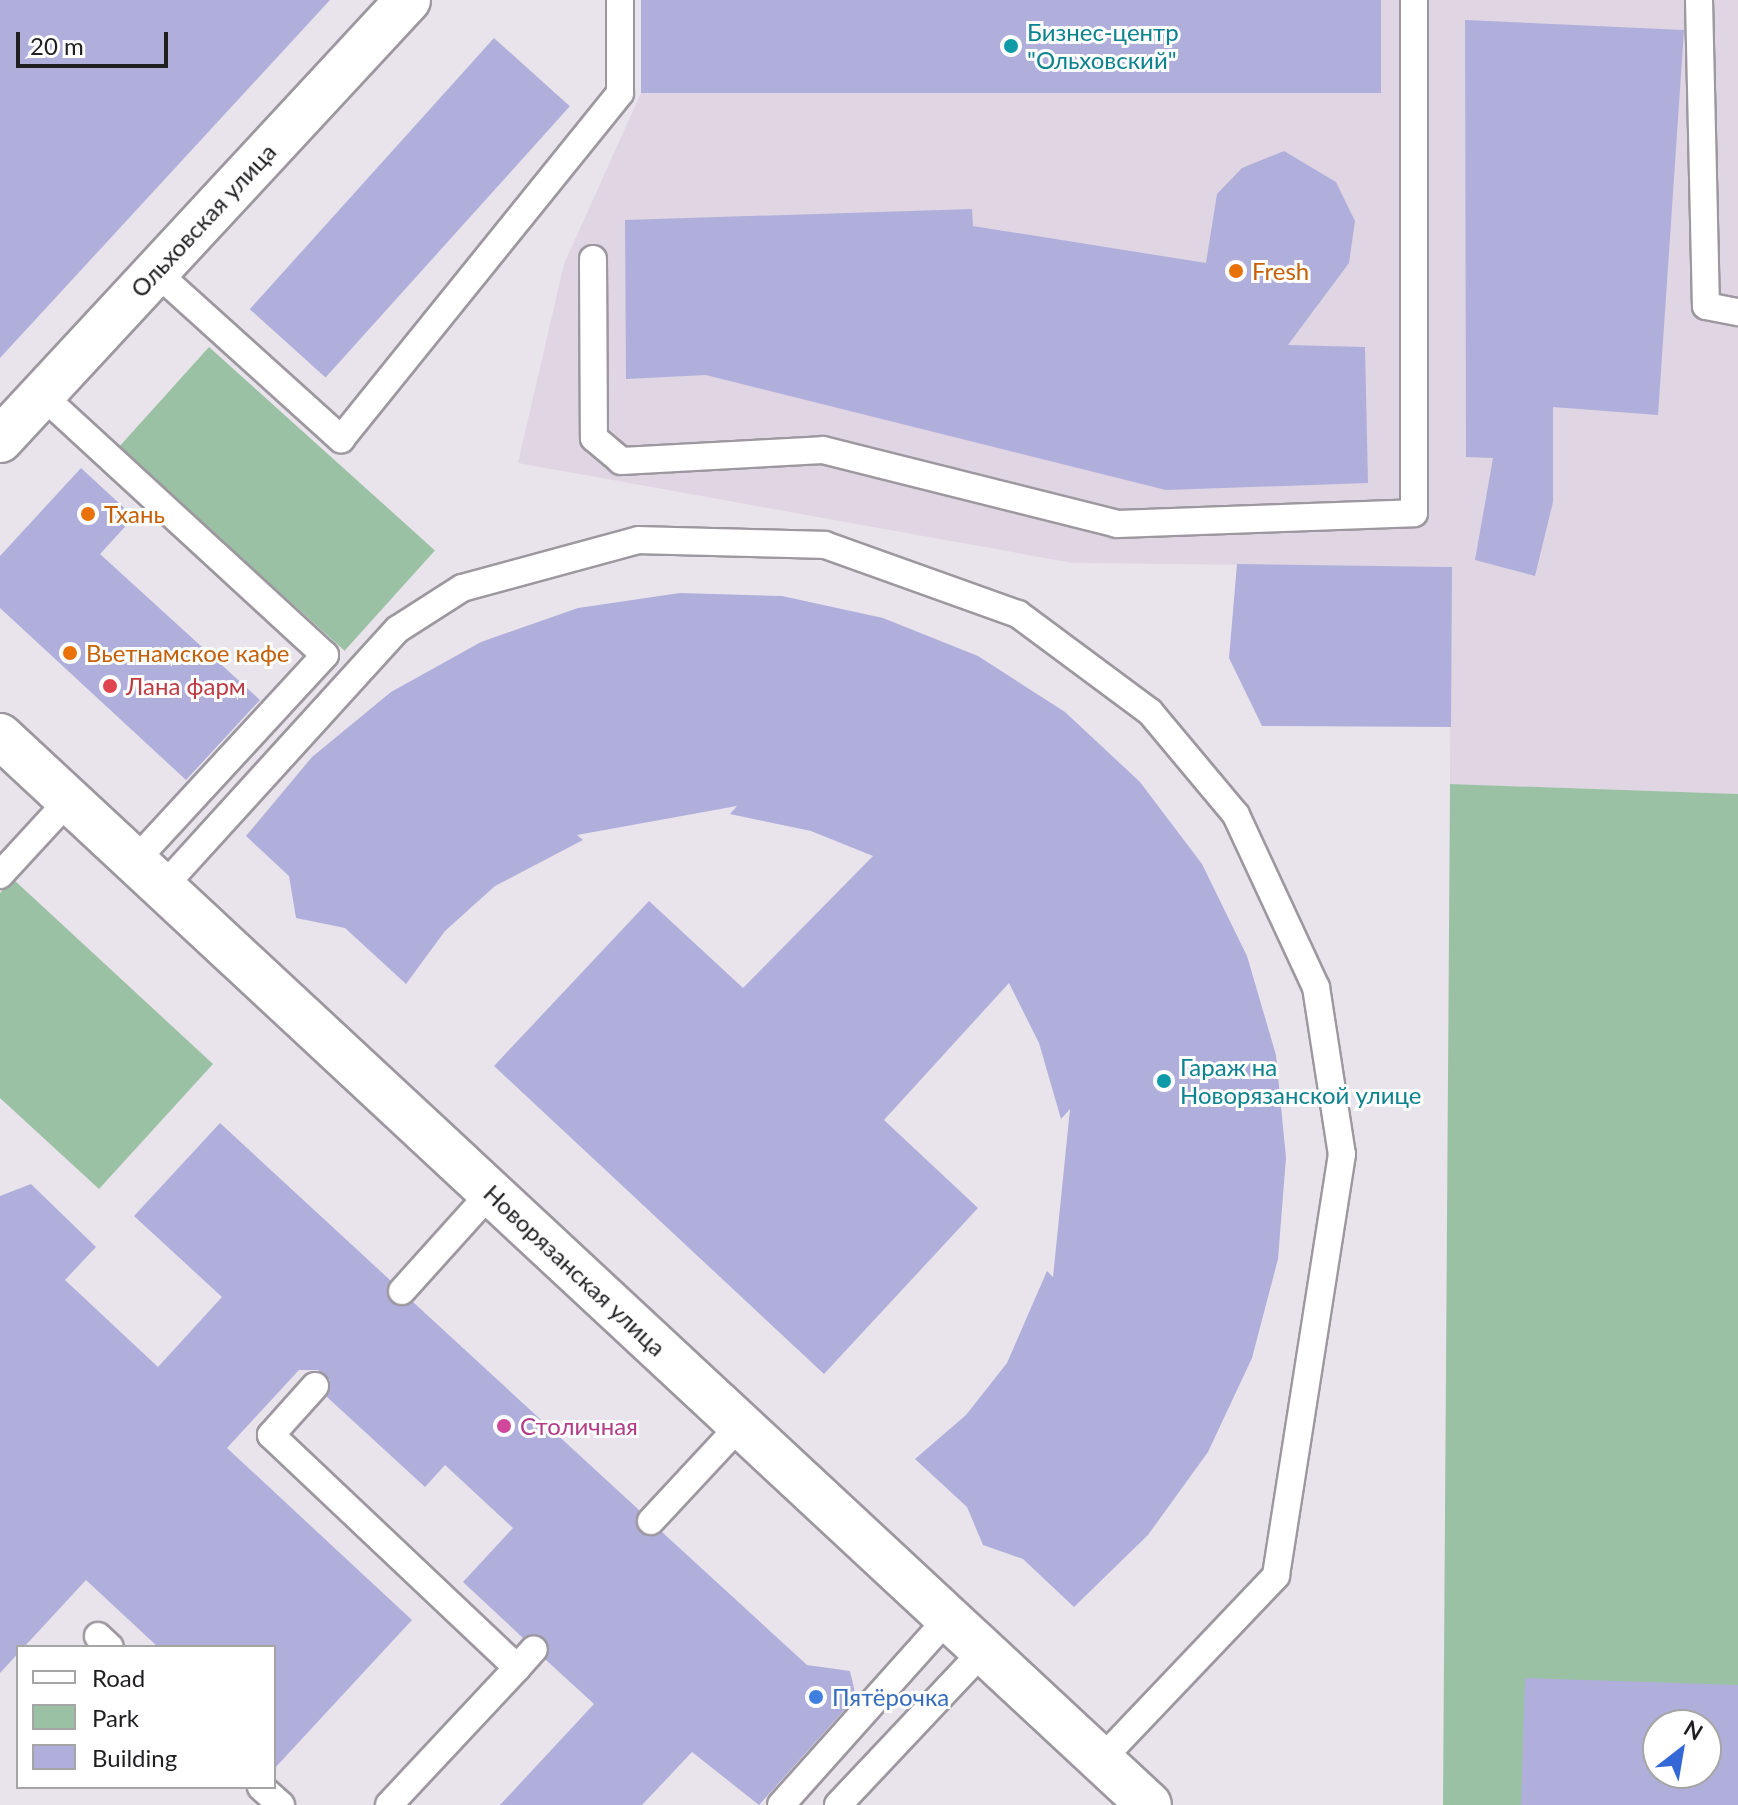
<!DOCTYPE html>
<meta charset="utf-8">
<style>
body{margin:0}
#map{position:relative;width:1738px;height:1805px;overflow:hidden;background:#e9e4eb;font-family:Lato,sans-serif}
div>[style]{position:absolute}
.built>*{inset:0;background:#dfd5e3}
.green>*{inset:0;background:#9bc1a4;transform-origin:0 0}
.building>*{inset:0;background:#b0afdc;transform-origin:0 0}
.roads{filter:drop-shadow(2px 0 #9d989f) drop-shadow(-2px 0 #9d989f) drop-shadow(0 2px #9d989f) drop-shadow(0 -2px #9d989f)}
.service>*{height:26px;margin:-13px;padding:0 13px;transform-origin:13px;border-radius:13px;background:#fff}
.minor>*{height:44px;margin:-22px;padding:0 22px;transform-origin:22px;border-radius:22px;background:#fff}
.tertiary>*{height:44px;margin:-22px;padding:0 22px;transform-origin:22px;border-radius:22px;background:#fff}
.dots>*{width:22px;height:22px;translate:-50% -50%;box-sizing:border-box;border:4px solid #fff;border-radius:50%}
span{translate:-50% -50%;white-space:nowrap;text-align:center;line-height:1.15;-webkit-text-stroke:6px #fff;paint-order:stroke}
.culture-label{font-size:24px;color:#0d838f}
.left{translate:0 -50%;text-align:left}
.street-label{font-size:24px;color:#201e21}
.food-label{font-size:24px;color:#c56008}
.health-label{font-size:24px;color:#be3a42}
.hotel-label{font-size:24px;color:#b23c85}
.shop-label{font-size:24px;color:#366cbe}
.legend{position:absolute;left:16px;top:1645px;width:260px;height:144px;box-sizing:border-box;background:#fff;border:2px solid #a6a5a6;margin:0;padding:10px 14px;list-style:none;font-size:24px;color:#201e21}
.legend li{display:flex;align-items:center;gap:16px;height:40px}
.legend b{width:40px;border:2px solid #a6a5a6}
.north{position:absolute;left:1642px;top:1709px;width:80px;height:80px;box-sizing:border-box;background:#fff;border:2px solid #a6a5a6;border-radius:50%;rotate:31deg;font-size:22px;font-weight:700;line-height:32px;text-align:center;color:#201e21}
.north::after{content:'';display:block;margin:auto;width:28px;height:36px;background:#3568d7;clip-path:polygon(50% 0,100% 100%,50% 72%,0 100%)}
.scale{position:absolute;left:16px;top:32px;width:152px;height:36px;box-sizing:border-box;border:4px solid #201e21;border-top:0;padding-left:10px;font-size:24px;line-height:28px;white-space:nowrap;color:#201e21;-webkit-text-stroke:6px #fff;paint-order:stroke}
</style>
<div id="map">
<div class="built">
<div style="clip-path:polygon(1381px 0,1738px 0,1738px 794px,1450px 784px,1451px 567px,1073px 563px,518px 463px,564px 264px,641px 93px,1381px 92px)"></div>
</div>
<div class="green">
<div style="left:209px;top:347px;width:304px;height:135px;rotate:42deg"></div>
<div style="clip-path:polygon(evenodd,1450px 784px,1738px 794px,1738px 1805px,1443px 1805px,1450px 784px,1658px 1725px,1706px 1725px,1706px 1773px,1658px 1773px,1658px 1725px)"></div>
<div style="clip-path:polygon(13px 879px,213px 1064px,99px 1189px,0 1098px,0 893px)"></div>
</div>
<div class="building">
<div style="clip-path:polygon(0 0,330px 0,0 358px)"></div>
<div style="left:641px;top:0;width:740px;height:93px"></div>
<div style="clip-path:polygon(1465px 20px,1684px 30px,1658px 415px,1553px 407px,1553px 502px,1535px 576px,1475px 560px,1493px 458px,1466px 457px)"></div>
<div style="left:494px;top:38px;width:102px;height:365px;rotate:42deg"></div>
<div style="clip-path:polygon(1284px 151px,1336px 182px,1355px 221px,1349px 263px,1288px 345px,1365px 347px,1368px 483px,1166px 490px,706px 375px,626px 379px,625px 220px,972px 209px,973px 226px,1206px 263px,1217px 194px,1242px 168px)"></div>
<div style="clip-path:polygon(81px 468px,134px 517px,100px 554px,260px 700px,186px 780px,0 608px,0 556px)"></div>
<div style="clip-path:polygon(1237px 564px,1452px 567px,1451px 727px,1262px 726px,1229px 658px)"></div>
<div style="clip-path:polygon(680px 593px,782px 596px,883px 618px,978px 656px,1065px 712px,1140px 782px,1202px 864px,1247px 956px,1276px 1055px,1286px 1158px,1278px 1259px,1252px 1358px,1208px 1452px,1148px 1535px,1074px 1607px,1023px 1559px,983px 1545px,967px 1507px,915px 1459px,966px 1415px,1007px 1363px,1047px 1271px,1053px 1277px,1070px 1109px,1061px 1119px,1039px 1043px,1009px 983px,884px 1120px,978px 1208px,824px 1374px,494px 1066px,649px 901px,743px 988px,873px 856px,811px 831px,730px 814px,737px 806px,577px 835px,583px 840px,495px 886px,445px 931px,406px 984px,345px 928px,296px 918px,289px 876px,246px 836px,312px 757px,391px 692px,481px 642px,578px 608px)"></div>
<div style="clip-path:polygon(220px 1123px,390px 1280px,391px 1302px,413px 1302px,639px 1510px,641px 1533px,662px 1532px,807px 1665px,850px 1671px,856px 1697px,759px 1805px,692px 1752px,642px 1805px,500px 1805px,594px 1704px,546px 1660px,545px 1638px,523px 1638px,463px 1582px,513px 1528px,445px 1465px,425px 1487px,327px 1397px,330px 1380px,318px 1370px,299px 1370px,227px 1448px,412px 1620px,274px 1769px,274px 1647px,158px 1647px,86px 1580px,0 1673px,0 1196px,31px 1184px,96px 1247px,65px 1280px,158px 1367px,222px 1297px,134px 1216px)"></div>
<div style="clip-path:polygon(evenodd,1525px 1678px,1738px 1685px,1738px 1805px,1521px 1805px,1525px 1678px,1658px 1725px,1706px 1725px,1706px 1773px,1658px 1773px,1658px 1725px)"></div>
</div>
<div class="roads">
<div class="service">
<div style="left:1699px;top:0;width:306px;rotate:88.7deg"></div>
<div style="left:1706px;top:306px;width:33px;rotate:11deg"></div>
<div style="left:593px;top:259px;width:179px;rotate:89.7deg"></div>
<div style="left:594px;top:438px;width:35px;rotate:40deg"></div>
<div style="left:621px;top:461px;width:202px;rotate:-3.1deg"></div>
<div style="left:823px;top:450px;width:303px;rotate:14.1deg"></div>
<div style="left:1117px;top:524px;width:297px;rotate:-2.1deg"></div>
<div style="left:1414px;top:513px;width:513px;rotate:-90deg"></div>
<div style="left:155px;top:271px;width:251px;rotate:42.1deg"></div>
<div style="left:341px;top:439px;width:444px;rotate:-51.1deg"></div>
<div style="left:620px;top:93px;width:93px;rotate:-90deg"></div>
<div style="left:42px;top:395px;width:384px;rotate:42.6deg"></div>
<div style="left:325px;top:655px;width:280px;rotate:132.7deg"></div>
<div style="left:0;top:875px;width:102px;rotate:-47.4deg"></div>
<div style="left:163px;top:887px;width:349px;rotate:-47.7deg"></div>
<div style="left:398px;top:629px;width:76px;rotate:-32.6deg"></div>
<div style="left:462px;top:588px;width:183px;rotate:-15.2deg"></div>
<div style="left:639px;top:540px;width:186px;rotate:1.5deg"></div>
<div style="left:825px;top:545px;width:205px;rotate:19.7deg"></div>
<div style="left:1018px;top:614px;width:164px;rotate:36.6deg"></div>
<div style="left:1150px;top:712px;width:134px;rotate:50.1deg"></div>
<div style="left:1236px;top:815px;width:190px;rotate:65.1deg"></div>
<div style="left:1316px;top:987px;width:169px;rotate:81.2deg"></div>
<div style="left:1342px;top:1154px;width:427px;rotate:98.9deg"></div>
<div style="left:1276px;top:1576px;width:254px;rotate:133.6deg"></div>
<div style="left:402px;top:1291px;width:133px;rotate:-48deg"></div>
<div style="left:315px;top:1386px;width:66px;rotate:131.9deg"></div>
<div style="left:271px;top:1435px;width:339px;rotate:43.4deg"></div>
<div style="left:517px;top:1668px;width:25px;rotate:-48deg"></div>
<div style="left:651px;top:1521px;width:132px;rotate:-47.1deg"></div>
<div style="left:98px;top:1636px;width:16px;rotate:43deg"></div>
<div style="left:261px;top:1787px;width:27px;rotate:42deg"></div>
<div style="left:389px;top:1805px;width:187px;rotate:-46.9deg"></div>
<div style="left:781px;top:1805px;width:252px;rotate:-48.2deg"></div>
<div style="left:838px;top:1805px;width:213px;rotate:-46.7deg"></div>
</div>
<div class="minor">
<div style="left:0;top:440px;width:600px;rotate:-47.16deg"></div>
</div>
<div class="tertiary">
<div style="left:0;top:736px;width:1569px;rotate:42.93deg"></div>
</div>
</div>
<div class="dots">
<div style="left:1011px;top:46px;background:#0f9aa8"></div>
<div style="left:1236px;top:271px;background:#e8710a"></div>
<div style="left:88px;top:514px;background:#e8710a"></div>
<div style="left:70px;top:653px;background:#e8710a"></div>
<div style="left:110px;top:686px;background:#e0444e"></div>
<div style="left:1164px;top:1081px;background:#0f9aa8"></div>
<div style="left:504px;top:1426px;background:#d1479c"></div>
<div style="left:816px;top:1697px;background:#3f7fe0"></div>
</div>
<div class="culture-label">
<span class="left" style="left:1027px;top:46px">Бизнес-центр<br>"Ольховский"</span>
<span class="left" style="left:1180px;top:1081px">Гараж на<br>Новорязанской улице</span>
</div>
<div class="street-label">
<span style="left:203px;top:220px;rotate:-47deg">Ольховская улица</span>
<span style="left:575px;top:1270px;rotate:43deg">Новорязанская улица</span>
</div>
<div class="food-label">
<span class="left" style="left:1252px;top:271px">Fresh</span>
<span class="left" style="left:104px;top:514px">Тхань</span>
<span class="left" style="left:86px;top:653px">Вьетнамское кафе</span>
</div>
<div class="health-label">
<span class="left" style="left:126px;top:686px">Лана фарм</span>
</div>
<div class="hotel-label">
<span class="left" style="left:520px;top:1426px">Столичная</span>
</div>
<div class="shop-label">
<span class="left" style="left:832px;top:1697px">Пятёрочка</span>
</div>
<ul class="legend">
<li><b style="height:10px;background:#fff"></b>Road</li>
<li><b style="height:22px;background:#9bc1a4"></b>Park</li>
<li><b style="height:22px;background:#b0afdc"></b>Building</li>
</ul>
<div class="north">N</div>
<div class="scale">20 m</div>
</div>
